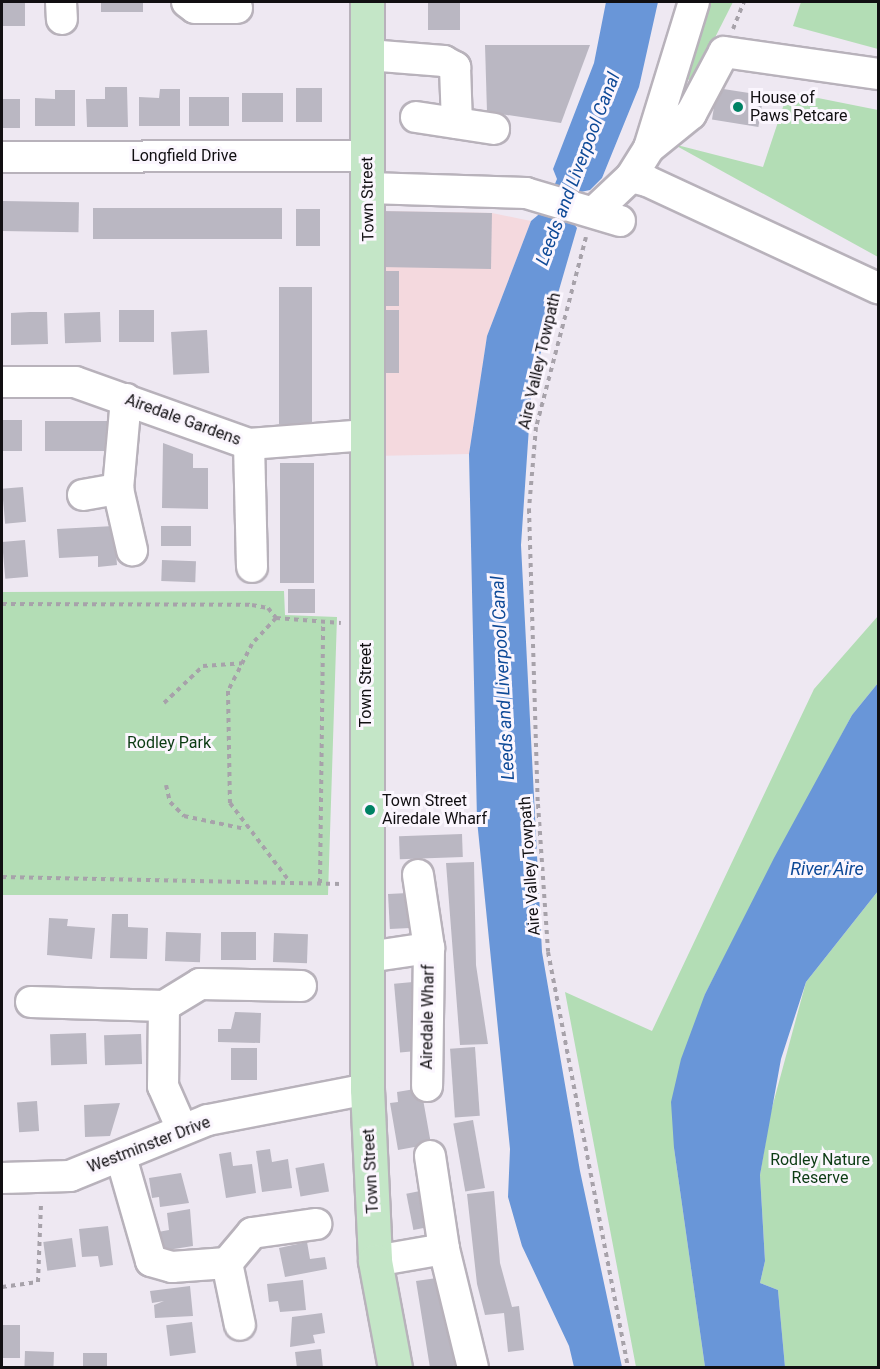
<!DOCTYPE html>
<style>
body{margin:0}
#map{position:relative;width:880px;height:1369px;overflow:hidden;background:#eee8f2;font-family:Roboto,sans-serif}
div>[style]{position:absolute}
.industrial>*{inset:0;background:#f4d9de}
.green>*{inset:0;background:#b3ddb5}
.water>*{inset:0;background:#6996d8}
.building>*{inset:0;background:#bab7c2;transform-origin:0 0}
.path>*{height:4px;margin-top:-2px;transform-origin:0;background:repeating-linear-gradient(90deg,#a7a2aa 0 4.5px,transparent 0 9px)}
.roads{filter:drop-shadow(2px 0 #b8b2bb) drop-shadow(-2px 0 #b8b2bb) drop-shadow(0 2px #b8b2bb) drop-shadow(0 -2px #b8b2bb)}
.minor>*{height:30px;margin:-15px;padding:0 15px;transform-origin:15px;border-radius:15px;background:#fff}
.major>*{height:33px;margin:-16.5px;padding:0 16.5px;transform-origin:16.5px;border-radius:16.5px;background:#c4e6c7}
.dots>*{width:16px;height:16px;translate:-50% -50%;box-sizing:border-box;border:3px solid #fbf6fe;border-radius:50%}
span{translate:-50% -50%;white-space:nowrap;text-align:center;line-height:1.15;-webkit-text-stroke:6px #fbf6fe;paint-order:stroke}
.poi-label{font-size:16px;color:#110f12}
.left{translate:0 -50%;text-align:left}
.street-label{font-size:16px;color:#110f12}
.park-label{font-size:16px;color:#0b3b13}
.water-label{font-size:18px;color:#0e4997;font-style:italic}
.frame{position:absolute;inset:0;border:3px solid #110f12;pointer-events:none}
</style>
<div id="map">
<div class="industrial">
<div style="clip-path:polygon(381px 211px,492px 213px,531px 221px,487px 336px,469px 454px,374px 456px)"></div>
</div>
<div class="green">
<div style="clip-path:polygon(702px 2px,733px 2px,693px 81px,677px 76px)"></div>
<div style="clip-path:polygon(801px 2px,878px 2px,878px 49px,793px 26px)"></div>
<div style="clip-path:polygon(788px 92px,878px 110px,878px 257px,673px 144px,763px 167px)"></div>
<div style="clip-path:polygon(284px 591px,285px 615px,337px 617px,328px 895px,2px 895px,2px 592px)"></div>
<div style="clip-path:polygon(878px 616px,878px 683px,852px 715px,705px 994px,674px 1148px,705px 1367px,636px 1367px,565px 992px,652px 1031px,814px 689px)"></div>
<div style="clip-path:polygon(878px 891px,878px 1367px,785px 1367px,778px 1290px,760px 1283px,765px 1261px,760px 1175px,770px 1115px,806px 982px)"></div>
</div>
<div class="water">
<div style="clip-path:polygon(606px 2px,658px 2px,639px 87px,602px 178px,590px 190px,576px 193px,567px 215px,577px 228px,532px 383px,521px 545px,542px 952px,580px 1171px,622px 1367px,574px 1367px,569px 1346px,522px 1246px,508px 1197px,510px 1149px,477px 820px,469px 454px,487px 336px,531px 221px,544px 210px,557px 179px,553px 169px,594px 63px)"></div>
<div style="clip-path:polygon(878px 683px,878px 891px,806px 982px,781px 1059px,760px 1175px,765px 1261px,760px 1283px,778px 1290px,785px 1367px,705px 1367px,674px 1148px,671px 1102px,681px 1059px,705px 994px,774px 858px,852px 715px)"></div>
</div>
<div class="building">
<div style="left:2px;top:2px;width:23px;height:24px"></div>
<div style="left:101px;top:2px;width:42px;height:10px"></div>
<div style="left:428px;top:2px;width:32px;height:28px"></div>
<div style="clip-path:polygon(485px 45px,590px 45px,561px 123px,487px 112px)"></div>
<div style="clip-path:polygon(105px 87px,127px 87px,128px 127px,87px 127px,86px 99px,105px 99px)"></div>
<div style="left:296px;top:88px;width:26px;height:34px"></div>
<div style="left:717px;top:88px;width:47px;height:32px;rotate:9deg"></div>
<div style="clip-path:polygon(160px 89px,180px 89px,180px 126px,139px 126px,139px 97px,159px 98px)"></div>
<div style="clip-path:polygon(55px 90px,75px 90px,75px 126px,35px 126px,35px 98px,55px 99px)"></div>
<div style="left:242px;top:93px;width:41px;height:29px"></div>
<div style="left:229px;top:97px;width:29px;height:40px;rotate:90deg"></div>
<div style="left:2px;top:99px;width:18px;height:29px"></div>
<div style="left:2px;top:201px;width:77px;height:30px;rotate:1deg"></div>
<div style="left:93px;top:208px;width:189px;height:31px"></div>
<div style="left:296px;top:209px;width:24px;height:37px"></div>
<div style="left:381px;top:211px;width:111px;height:56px;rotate:1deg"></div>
<div style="left:384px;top:271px;width:15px;height:35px"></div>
<div style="left:279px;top:287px;width:33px;height:137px"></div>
<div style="left:119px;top:310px;width:35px;height:32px"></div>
<div style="left:384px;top:310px;width:15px;height:63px"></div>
<div style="clip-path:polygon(30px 312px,47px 312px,48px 344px,11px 345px,11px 313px)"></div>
<div style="left:100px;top:312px;width:30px;height:36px;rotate:88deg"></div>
<div style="left:207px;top:330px;width:43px;height:36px;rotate:87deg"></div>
<div style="left:2px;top:420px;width:20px;height:31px"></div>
<div style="left:107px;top:421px;width:30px;height:62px;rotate:90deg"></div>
<div style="clip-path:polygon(163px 443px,193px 454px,193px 468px,208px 468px,208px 509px,162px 508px)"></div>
<div style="left:280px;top:463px;width:34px;height:120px"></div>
<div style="left:23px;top:487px;width:35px;height:21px;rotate:85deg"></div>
<div style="clip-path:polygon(114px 526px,117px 565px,98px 567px,98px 556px,59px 558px,57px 529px)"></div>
<div style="left:161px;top:526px;width:30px;height:20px"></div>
<div style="left:25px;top:540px;width:37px;height:23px;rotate:85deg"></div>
<div style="left:162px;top:560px;width:34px;height:21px;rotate:2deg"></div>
<div style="left:288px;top:589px;width:27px;height:24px"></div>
<div style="left:462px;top:834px;width:23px;height:63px;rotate:88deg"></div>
<div style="clip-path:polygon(474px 862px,476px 965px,488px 1044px,460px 1045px,446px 863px)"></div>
<div style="left:408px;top:893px;width:35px;height:20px;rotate:87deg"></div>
<div style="clip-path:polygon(112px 914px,128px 914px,128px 927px,148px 928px,147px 959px,110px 958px)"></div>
<div style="clip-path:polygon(49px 918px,68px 919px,67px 926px,95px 928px,92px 959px,47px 955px)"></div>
<div style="left:166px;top:932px;width:35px;height:29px;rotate:2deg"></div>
<div style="left:221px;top:932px;width:35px;height:28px"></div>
<div style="left:274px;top:933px;width:34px;height:29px;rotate:2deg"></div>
<div style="left:413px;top:982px;width:69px;height:19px;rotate:85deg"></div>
<div style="clip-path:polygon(235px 1012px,261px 1013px,260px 1043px,218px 1042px,218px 1029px,231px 1029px)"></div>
<div style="left:86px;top:1033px;width:31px;height:36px;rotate:88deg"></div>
<div style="left:141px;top:1034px;width:30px;height:37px;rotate:88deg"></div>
<div style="left:475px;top:1047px;width:69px;height:25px;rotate:86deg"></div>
<div style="left:231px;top:1048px;width:26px;height:32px"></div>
<div style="clip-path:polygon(421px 1088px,431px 1144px,398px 1150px,390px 1103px,398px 1102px,397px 1092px)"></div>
<div style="left:37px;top:1101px;width:30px;height:20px;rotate:86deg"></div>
<div style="clip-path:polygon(120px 1103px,110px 1136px,85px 1137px,84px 1105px)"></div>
<div style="left:473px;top:1120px;width:69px;height:20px;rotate:80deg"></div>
<div style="clip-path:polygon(270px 1149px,272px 1162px,288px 1159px,292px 1188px,262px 1192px,256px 1151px)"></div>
<div style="clip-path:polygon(231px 1152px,233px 1166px,252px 1164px,256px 1193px,226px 1198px,219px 1154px)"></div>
<div style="left:324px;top:1163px;width:29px;height:29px;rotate:80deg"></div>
<div style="clip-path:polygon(181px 1173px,189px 1203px,160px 1207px,159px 1197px,152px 1198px,149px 1178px)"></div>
<div style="left:425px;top:1190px;width:37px;height:19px;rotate:79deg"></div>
<div style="clip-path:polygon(494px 1191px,500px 1263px,512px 1307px,519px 1306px,524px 1350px,508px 1352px,504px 1313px,485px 1315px,477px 1284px,467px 1194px)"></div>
<div style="clip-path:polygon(190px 1209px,193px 1246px,161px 1251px,158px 1232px,169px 1230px,167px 1213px)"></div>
<div style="clip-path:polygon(108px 1226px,113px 1265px,100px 1267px,98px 1256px,82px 1257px,79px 1229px)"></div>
<div style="left:72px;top:1238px;width:29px;height:29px;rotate:82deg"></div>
<div style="clip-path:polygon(307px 1242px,310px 1259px,325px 1257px,327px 1269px,285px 1277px,279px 1248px)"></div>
<div style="clip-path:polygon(437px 1278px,442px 1310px,464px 1365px,430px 1368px,416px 1281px)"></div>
<div style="clip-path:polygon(303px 1280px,306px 1310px,280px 1312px,278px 1301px,269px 1302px,267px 1284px)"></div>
<div style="clip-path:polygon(190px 1286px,193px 1316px,155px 1318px,154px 1305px,164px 1301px,152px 1303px,150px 1291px)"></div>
<div style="clip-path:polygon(322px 1313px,325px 1333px,313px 1335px,315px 1343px,290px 1347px,292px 1317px)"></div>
<div style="left:192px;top:1322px;width:31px;height:26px;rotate:83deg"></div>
<div style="left:2px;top:1325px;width:18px;height:33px"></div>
<div style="clip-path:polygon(321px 1349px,323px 1368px,297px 1368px,295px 1352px)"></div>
<div style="left:25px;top:1351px;width:29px;height:17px;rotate:2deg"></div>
<div style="left:83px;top:1353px;width:24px;height:15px"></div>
</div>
<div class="path">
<div style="left:733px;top:29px;width:29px;rotate:-68deg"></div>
<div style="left:586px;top:237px;width:196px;rotate:104.7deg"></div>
<div style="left:536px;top:427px;width:82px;rotate:94.9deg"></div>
<div style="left:529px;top:509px;width:295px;rotate:88.3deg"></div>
<div style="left:538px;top:804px;width:148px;rotate:86.1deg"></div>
<div style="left:548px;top:952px;width:424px;rotate:79.1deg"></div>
<div style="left:2px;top:604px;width:250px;rotate:0.2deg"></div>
<div style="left:252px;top:605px;width:16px;rotate:11deg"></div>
<div style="left:268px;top:608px;width:13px;rotate:51deg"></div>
<div style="left:276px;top:618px;width:65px;rotate:4.4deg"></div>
<div style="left:276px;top:618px;width:35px;rotate:133deg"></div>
<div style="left:252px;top:644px;width:53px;rotate:117.1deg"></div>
<div style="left:228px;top:691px;width:112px;rotate:89deg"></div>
<div style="left:230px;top:803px;width:99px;rotate:52.8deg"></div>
<div style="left:164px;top:703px;width:54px;rotate:-43.5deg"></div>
<div style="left:203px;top:666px;width:39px;rotate:-4deg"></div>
<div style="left:166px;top:785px;width:17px;rotate:77deg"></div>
<div style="left:170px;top:802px;width:20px;rotate:45deg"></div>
<div style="left:184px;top:816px;width:62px;rotate:12deg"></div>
<div style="left:2px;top:877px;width:339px;rotate:1.2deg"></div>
<div style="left:320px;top:883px;width:261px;rotate:-89.3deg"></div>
<div style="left:2px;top:1287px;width:36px;rotate:-8deg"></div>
<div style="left:38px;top:1282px;width:79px;rotate:-87.8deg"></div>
</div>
<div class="roads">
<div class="minor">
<div style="left:61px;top:2px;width:17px;rotate:87deg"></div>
<div style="left:187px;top:2px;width:10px;rotate:37deg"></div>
<div style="left:195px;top:8px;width:42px"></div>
<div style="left:368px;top:55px;width:76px;rotate:4.5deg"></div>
<div style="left:444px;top:61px;width:13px;rotate:29deg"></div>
<div style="left:455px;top:67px;width:56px;rotate:88deg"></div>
<div style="left:416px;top:117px;width:79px;rotate:8.7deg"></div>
<div style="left:649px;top:148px;width:153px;rotate:-72.9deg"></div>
<div style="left:2px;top:157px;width:365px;rotate:-0.2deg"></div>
<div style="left:631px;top:177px;width:34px;rotate:-58deg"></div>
<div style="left:649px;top:148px;width:54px;rotate:-39deg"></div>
<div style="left:691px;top:114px;width:70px;rotate:-62deg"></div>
<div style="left:724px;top:52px;width:156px;rotate:8.1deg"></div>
<div style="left:369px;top:188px;width:157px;rotate:1.8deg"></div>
<div style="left:526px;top:193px;width:98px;rotate:16.6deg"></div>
<div style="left:595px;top:211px;width:50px;rotate:-43.4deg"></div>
<div style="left:631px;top:177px;width:16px;rotate:14deg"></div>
<div style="left:647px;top:181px;width:255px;rotate:24.9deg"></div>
<div style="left:2px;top:382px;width:73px"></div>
<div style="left:75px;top:382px;width:185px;rotate:19.6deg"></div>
<div style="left:249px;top:444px;width:118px;rotate:-4.4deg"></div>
<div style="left:126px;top:399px;width:90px;rotate:95.1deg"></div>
<div style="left:118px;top:489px;width:63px;rotate:77.1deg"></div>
<div style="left:249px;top:444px;width:123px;rotate:88.6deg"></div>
<div style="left:83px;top:495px;width:36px;rotate:-10deg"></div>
<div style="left:418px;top:875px;width:74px;rotate:81.4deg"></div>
<div style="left:429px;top:948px;width:138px;rotate:90.8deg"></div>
<div style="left:368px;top:957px;width:62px;rotate:-8.4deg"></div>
<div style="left:31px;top:1002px;width:133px;rotate:1.7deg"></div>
<div style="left:164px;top:1006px;width:42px;rotate:-31.4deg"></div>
<div style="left:200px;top:984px;width:101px;rotate:1.1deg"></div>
<div style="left:164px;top:1006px;width:80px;rotate:90.7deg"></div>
<div style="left:163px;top:1086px;width:47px;rotate:66.2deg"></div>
<div style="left:430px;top:1156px;width:94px;rotate:81.4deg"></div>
<div style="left:444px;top:1249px;width:122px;rotate:76.3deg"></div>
<div style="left:121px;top:1157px;width:108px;rotate:73.9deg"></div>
<div style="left:151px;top:1261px;width:22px;rotate:16deg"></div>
<div style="left:172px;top:1267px;width:55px;rotate:-4.2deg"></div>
<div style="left:227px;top:1263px;width:39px;rotate:-50deg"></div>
<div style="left:252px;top:1233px;width:65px;rotate:-8deg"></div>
<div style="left:2px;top:1178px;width:68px;rotate:-1.7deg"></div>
<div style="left:70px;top:1176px;width:149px;rotate:-22.1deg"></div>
<div style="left:208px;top:1120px;width:162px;rotate:-11deg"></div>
<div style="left:375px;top:1261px;width:70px;rotate:-9.9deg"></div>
<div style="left:227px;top:1263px;width:63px;rotate:78.2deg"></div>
</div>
<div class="major">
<div style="left:367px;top:2px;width:1087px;rotate:90deg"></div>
<div style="left:367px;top:1089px;width:172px;rotate:87.3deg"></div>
<div style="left:375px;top:1261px;width:109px;rotate:79.4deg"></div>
</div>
</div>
<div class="dots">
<div style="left:738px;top:107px;background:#008264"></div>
<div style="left:370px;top:810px;background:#008264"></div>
</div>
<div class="poi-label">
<span class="left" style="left:750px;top:107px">House of<br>Paws Petcare</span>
<span class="left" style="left:382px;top:810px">Town Street<br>Airedale Wharf</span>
</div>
<div class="street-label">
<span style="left:184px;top:156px">Longfield Drive</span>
<span style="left:368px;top:199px;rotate:-91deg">Town Street</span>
<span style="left:540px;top:361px;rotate:-77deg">Aire Valley Towpath</span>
<span style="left:183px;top:420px;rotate:20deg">Airedale Gardens</span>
<span style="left:366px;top:685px;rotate:-90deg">Town Street</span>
<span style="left:530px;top:866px;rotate:-94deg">Aire Valley Towpath</span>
<span style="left:428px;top:1017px;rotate:-89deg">Airedale Wharf</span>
<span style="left:149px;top:1145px;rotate:-21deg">Westminster Drive</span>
<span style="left:371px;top:1171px;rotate:-93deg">Town Street</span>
</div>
<div class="park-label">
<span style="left:169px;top:743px">Rodley Park</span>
<span style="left:820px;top:1169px">Rodley Nature<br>Reserve</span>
</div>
<div class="water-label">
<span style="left:578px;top:169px;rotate:-69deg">Leeds and Liverpool Canal</span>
<span style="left:503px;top:678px;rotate:-93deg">Leeds and Liverpool Canal</span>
<span style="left:827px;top:869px">River Aire</span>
</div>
<div class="frame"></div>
</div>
